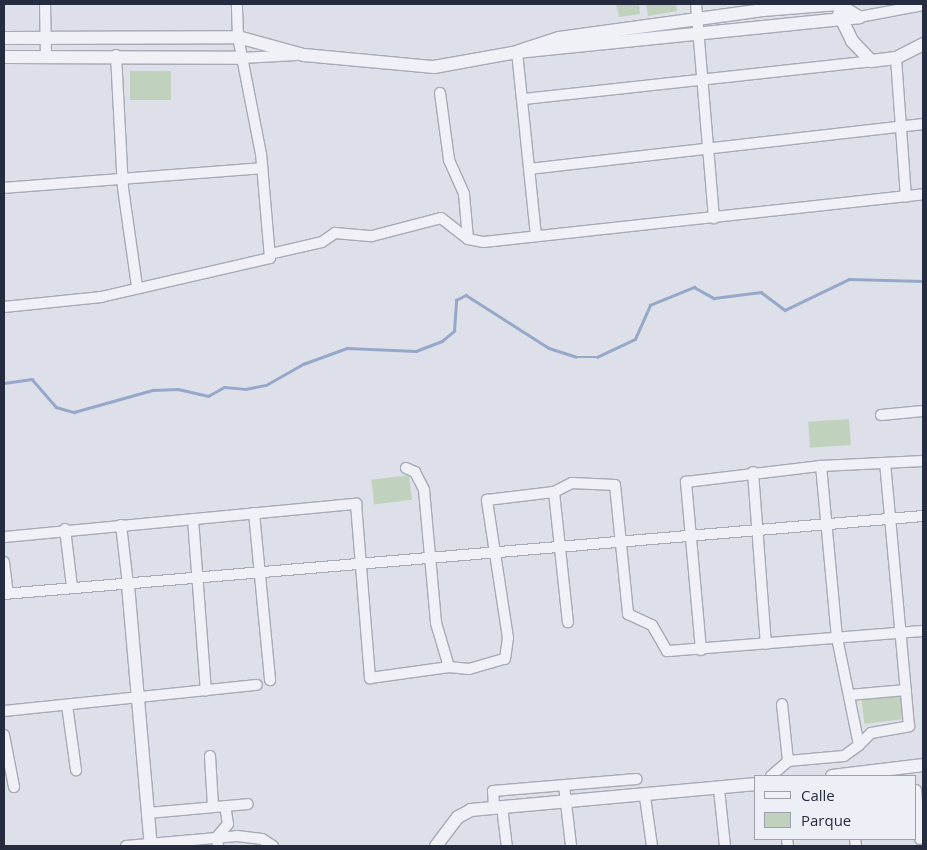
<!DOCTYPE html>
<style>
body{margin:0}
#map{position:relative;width:927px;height:850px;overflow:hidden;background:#dde0e8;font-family:"Open Sans",sans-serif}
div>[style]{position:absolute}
.green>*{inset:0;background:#c0d2be;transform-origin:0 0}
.stream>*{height:2.5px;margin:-1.25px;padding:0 1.25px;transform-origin:1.25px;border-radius:1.25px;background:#96a8c9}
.roads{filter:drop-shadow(1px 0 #a6aab5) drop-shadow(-1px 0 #a6aab5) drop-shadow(0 1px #a6aab5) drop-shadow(0 -1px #a6aab5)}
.minor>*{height:10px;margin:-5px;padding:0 5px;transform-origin:5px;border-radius:5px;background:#f0f1f6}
.tertiary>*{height:12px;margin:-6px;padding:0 6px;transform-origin:6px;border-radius:6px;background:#f0f1f6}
span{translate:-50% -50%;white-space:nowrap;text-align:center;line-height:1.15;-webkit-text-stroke:4.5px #eceff5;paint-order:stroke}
.frame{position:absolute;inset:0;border:5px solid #262c3f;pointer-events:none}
.legend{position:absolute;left:754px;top:775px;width:162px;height:65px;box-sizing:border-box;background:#eceff5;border:1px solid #9da1ac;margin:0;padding:6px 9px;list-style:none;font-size:15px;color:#262c3f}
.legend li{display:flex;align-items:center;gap:10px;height:25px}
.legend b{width:25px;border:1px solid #9da1ac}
</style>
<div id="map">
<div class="green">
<div style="clip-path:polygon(616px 4px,639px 4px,640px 14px,619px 17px)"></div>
<div style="clip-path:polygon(646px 4px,676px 4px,677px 11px,648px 16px)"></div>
<div style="left:171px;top:71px;width:29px;height:41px;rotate:90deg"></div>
<div style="left:849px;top:419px;width:26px;height:41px;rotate:86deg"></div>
<div style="left:409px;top:475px;width:25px;height:38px;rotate:83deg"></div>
<div style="left:903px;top:694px;width:25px;height:42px;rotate:83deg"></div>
</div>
<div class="stream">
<div style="left:4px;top:383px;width:28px;rotate:-8deg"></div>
<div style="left:32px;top:379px;width:37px;rotate:49deg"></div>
<div style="left:56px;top:407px;width:19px;rotate:16deg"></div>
<div style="left:74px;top:412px;width:82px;rotate:-15.6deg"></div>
<div style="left:153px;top:390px;width:25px;rotate:-2deg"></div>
<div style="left:178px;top:389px;width:31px;rotate:13deg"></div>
<div style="left:208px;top:396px;width:18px;rotate:-29deg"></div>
<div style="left:224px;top:387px;width:21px;rotate:5deg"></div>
<div style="left:245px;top:389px;width:21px;rotate:-11deg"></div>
<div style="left:266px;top:385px;width:43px;rotate:-29.6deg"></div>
<div style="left:303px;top:364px;width:47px;rotate:-20deg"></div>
<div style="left:347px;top:348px;width:69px;rotate:2.5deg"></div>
<div style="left:416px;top:351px;width:28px;rotate:-21deg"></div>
<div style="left:442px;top:341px;width:16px;rotate:-40deg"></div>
<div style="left:454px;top:331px;width:31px;rotate:-86deg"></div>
<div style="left:456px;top:300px;width:11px;rotate:-27deg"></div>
<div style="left:466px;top:295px;width:98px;rotate:32.6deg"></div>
<div style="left:549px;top:348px;width:28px;rotate:18deg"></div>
<div style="left:576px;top:357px;width:21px"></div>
<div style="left:597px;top:357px;width:42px;rotate:-25.3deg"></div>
<div style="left:635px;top:339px;width:37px;rotate:-66deg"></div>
<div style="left:650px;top:305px;width:48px;rotate:-22.2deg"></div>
<div style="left:694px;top:287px;width:23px;rotate:29deg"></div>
<div style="left:714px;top:298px;width:47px;rotate:-7.3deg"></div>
<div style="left:761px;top:292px;width:30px;rotate:37deg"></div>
<div style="left:785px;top:310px;width:71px;rotate:-25.8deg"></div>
<div style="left:849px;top:279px;width:74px;rotate:1.5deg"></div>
</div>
<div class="roads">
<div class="minor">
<div style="left:45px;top:4px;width:52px;rotate:88.9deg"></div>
<div style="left:696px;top:4px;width:215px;rotate:85.2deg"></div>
<div style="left:859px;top:17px;width:65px;rotate:-10.6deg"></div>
<div style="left:517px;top:52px;width:184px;rotate:84.1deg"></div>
<div style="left:116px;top:55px;width:133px;rotate:87deg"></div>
<div style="left:123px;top:188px;width:99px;rotate:81.9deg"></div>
<div style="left:242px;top:58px;width:54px;rotate:-3.2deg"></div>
<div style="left:896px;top:58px;width:139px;rotate:85.9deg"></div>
<div style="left:440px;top:93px;width:68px;rotate:82.3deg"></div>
<div style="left:449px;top:160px;width:37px;rotate:66deg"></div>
<div style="left:464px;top:194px;width:45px;rotate:84.9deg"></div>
<div style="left:524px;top:99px;width:349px;rotate:-6.2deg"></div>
<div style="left:529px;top:169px;width:397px;rotate:-6.5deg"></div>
<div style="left:4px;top:188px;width:259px;rotate:-4.4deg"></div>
<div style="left:270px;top:254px;width:53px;rotate:-13deg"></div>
<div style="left:322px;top:242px;width:16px;rotate:-35deg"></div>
<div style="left:335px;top:233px;width:37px;rotate:5deg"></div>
<div style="left:372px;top:236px;width:71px;rotate:-14.6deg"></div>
<div style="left:441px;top:218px;width:34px;rotate:38deg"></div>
<div style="left:468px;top:239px;width:16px;rotate:11deg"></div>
<div style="left:484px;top:242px;width:442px;rotate:-6.2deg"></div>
<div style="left:4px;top:307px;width:98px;rotate:-5.9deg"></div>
<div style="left:101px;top:297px;width:173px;rotate:-13deg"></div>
<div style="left:270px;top:258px;width:104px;rotate:-94.9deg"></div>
<div style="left:261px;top:154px;width:119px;rotate:-101.1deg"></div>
<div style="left:238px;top:37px;width:33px;rotate:-92deg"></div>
<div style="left:881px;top:415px;width:42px;rotate:-5.4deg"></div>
<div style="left:406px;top:468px;width:10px;rotate:24deg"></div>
<div style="left:415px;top:472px;width:20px;rotate:63deg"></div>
<div style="left:424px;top:490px;width:134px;rotate:84.8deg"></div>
<div style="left:436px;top:623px;width:46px;rotate:73.5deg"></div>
<div style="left:753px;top:472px;width:172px;rotate:85.7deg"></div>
<div style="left:554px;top:492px;width:131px;rotate:83.9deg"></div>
<div style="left:254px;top:513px;width:168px;rotate:84.5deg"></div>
<div style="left:193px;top:519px;width:172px;rotate:85.7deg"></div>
<div style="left:121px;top:525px;width:60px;rotate:83.3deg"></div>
<div style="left:65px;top:529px;width:58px;rotate:83.1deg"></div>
<div style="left:4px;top:537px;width:354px;rotate:-5.4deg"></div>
<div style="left:356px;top:504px;width:175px;rotate:85.4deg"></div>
<div style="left:370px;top:678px;width:80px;rotate:-7.9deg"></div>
<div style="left:449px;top:667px;width:20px;rotate:6deg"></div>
<div style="left:469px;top:669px;width:37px;rotate:-16deg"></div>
<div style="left:505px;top:659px;width:21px;rotate:-82deg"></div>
<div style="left:508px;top:638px;width:140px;rotate:-98.7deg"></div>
<div style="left:487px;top:500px;width:67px;rotate:-6.8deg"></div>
<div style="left:554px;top:492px;width:20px;rotate:-27deg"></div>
<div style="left:572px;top:483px;width:43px;rotate:2.7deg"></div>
<div style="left:615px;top:485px;width:130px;rotate:84.2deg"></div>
<div style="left:628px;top:614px;width:26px;rotate:25deg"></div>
<div style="left:652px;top:625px;width:30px;rotate:60deg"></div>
<div style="left:667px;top:651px;width:257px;rotate:-4.5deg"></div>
<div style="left:4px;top:562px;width:32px;rotate:83deg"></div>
<div style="left:4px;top:594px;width:922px;rotate:-4.85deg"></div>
<div style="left:701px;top:650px;width:169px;rotate:-95.1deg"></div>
<div style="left:686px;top:482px;width:136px;rotate:-6.8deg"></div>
<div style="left:821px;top:466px;width:102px;rotate:-2.8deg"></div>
<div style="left:849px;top:695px;width:57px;rotate:-5deg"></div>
<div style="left:67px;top:705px;width:66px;rotate:82.1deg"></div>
<div style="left:4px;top:711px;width:254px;rotate:-5.9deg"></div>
<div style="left:4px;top:735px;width:53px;rotate:79.1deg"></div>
<div style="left:859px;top:745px;width:17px;rotate:-45deg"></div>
<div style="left:871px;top:733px;width:39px;rotate:-10deg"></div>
<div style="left:909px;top:726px;width:263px;rotate:-95.2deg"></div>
<div style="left:210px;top:756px;width:51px;rotate:86.6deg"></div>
<div style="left:788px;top:761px;width:56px;rotate:-5.1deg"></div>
<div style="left:844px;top:756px;width:19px;rotate:-36deg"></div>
<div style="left:859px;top:745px;width:109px;rotate:-101.6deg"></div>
<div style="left:837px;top:638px;width:173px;rotate:-95.3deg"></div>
<div style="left:771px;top:776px;width:23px;rotate:-41deg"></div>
<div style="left:788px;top:761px;width:57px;rotate:-96deg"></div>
<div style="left:564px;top:786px;width:60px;rotate:83.3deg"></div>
<div style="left:719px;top:789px;width:57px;rotate:84deg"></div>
<div style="left:916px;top:790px;width:49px;rotate:85.3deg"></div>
<div style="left:645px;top:797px;width:49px;rotate:81.9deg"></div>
<div style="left:502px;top:807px;width:39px;rotate:83deg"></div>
<div style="left:494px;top:808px;width:17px;rotate:-93deg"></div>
<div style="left:493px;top:791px;width:144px;rotate:-4.8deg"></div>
<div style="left:148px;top:813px;width:100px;rotate:-5.1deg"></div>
<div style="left:787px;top:839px;width:7px;rotate:82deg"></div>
<div style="left:855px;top:839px;width:7px;rotate:82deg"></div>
<div style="left:126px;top:846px;width:111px;rotate:-5.1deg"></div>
<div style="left:237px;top:836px;width:25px;rotate:7deg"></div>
<div style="left:262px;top:839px;width:13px;rotate:32deg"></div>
<div style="left:218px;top:846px;width:9px;rotate:-96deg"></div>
<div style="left:217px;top:837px;width:17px;rotate:-50deg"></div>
<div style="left:228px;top:824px;width:18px;rotate:-99deg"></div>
</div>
<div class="tertiary">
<div style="left:839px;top:14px;width:30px;rotate:64deg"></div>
<div style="left:852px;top:41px;width:28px;rotate:46deg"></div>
<div style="left:871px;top:61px;width:25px;rotate:-7deg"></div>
<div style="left:896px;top:58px;width:30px;rotate:-27deg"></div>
<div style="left:4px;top:38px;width:234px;rotate:-0.2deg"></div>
<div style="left:238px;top:37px;width:68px;rotate:15.3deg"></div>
<div style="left:304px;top:55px;width:131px;rotate:5.3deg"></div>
<div style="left:434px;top:67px;width:84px;rotate:-10.2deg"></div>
<div style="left:517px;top:52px;width:344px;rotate:-5.8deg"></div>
<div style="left:519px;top:51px;width:42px;rotate:-18deg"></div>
<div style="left:559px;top:38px;width:206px;rotate:-7.8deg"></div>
<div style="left:763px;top:10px;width:75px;rotate:-4.6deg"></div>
<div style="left:838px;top:4px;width:25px;rotate:32deg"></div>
<div style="left:4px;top:57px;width:238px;rotate:0.2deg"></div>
<div style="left:128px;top:585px;width:262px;rotate:85deg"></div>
<div style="left:832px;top:776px;width:92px;rotate:-6.9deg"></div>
<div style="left:436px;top:846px;width:36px;rotate:-53deg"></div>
<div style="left:458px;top:817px;width:15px;rotate:-28deg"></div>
<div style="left:471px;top:810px;width:286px;rotate:-5.2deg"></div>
</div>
</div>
<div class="frame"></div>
<ul class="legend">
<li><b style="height:6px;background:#f0f1f6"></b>Calle</li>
<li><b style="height:14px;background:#c0d2be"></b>Parque</li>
</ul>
</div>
